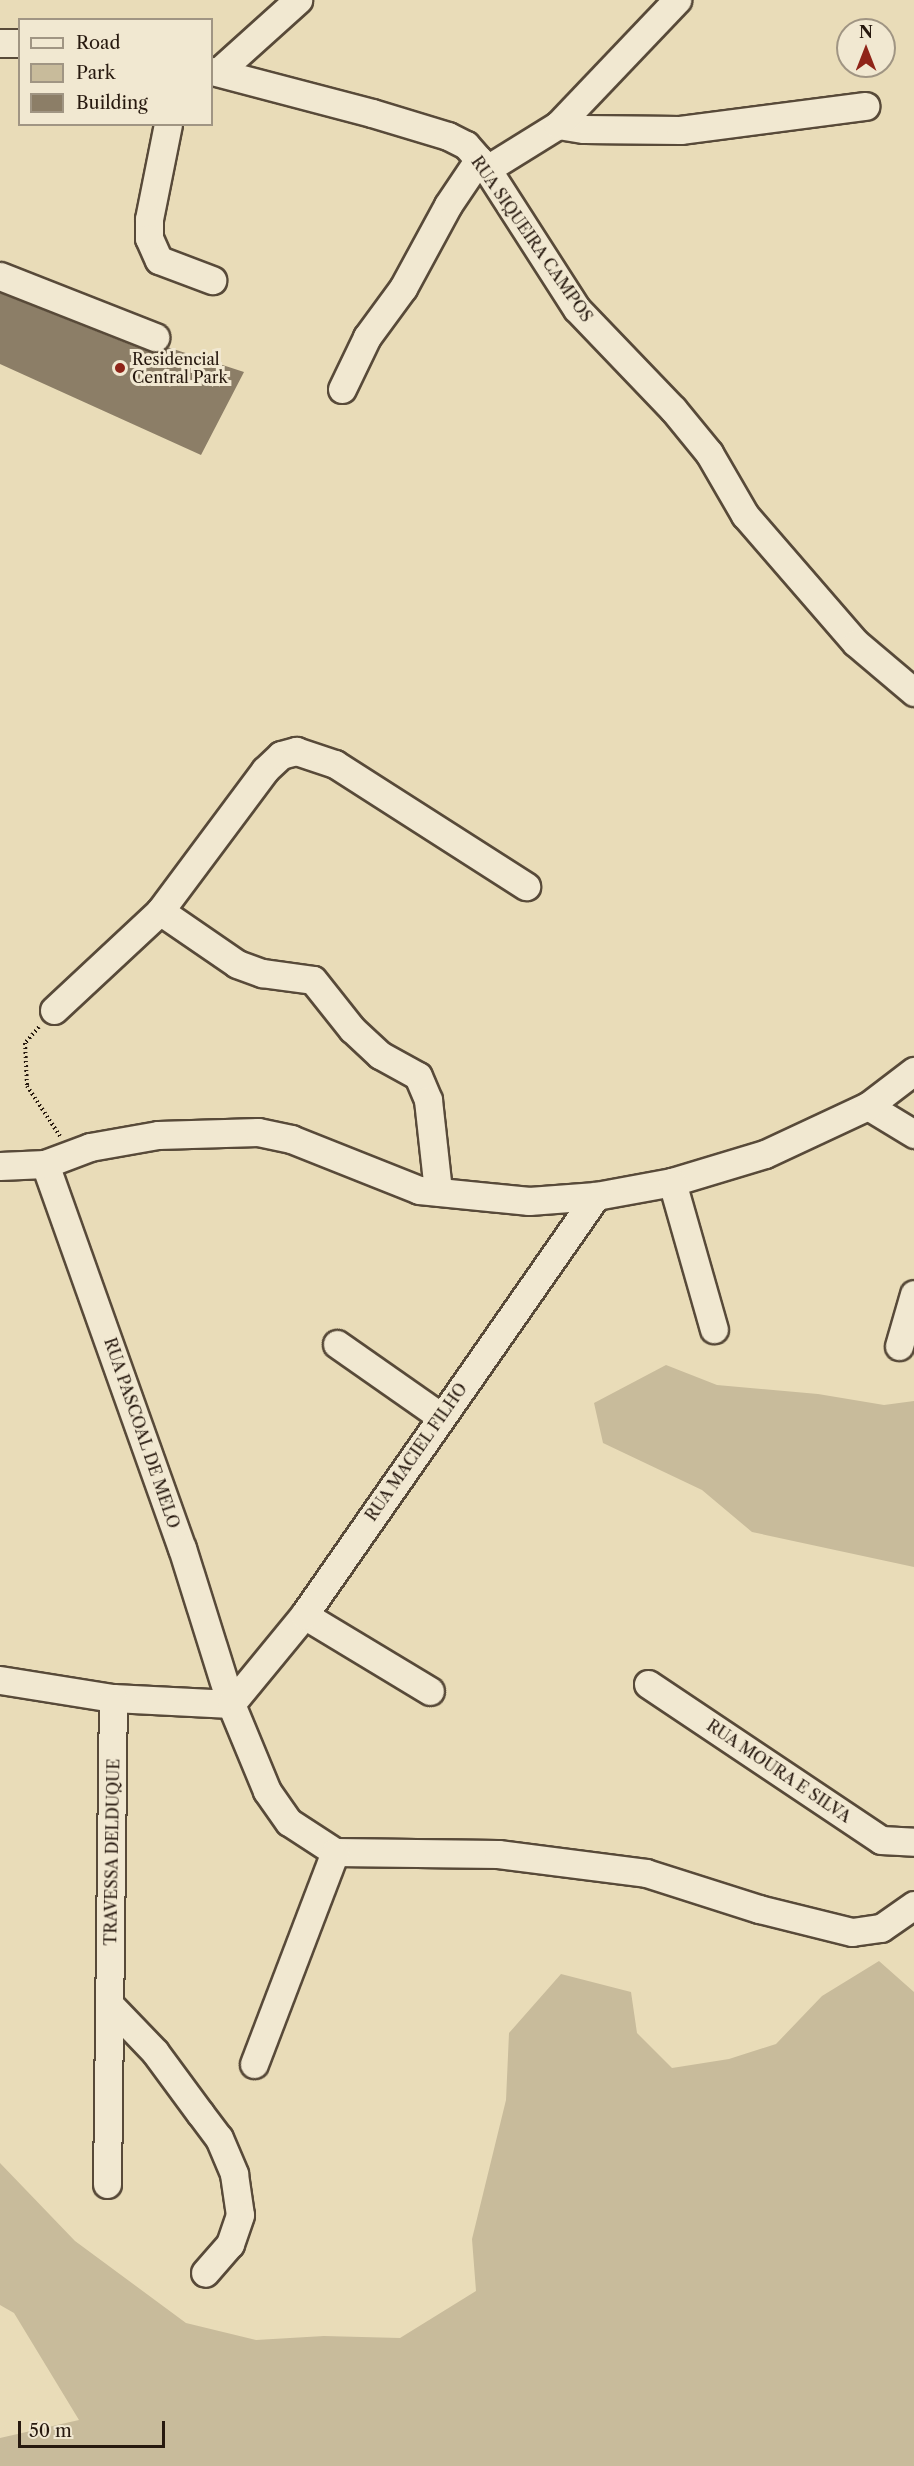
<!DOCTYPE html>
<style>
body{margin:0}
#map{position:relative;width:914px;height:2466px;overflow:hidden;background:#e9dcb8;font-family:"Libre Caslon Text",serif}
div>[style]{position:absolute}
.green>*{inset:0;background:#c8bb9b}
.building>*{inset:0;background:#8c7e67}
.path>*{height:4px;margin-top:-2px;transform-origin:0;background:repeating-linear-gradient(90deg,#27190f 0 1.5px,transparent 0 4.5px)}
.roads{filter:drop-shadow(2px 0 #584a39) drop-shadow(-2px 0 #584a39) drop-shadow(0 2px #584a39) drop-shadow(0 -2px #584a39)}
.minor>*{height:27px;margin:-13.5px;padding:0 13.5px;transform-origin:13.5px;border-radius:13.5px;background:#f1e8d1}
.dots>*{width:16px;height:16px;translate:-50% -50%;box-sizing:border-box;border:3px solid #f1e8d1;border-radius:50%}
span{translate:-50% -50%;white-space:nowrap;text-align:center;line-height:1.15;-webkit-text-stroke:6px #f1e8d1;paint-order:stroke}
.street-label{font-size:16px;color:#27190f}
.poi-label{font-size:16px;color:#27190f}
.left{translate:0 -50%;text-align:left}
.legend{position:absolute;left:18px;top:18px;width:195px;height:108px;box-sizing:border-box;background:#f1e8d1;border:2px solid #a09583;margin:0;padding:8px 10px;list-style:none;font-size:18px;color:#27190f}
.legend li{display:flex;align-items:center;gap:12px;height:30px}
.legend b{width:30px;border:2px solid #a09583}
.north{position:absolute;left:836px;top:18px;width:60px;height:60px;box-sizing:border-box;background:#f1e8d1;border:2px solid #a09583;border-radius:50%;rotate:0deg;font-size:16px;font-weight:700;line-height:24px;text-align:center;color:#27190f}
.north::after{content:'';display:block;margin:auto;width:21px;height:27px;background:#8f2418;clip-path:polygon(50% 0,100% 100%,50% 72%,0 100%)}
.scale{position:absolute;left:18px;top:2421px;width:147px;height:27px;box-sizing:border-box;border:3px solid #27190f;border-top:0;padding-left:8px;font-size:18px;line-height:21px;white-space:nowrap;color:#27190f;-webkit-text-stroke:4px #f1e8d1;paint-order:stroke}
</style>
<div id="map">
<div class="green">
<div style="clip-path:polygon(666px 1365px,717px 1385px,818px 1394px,884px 1405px,914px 1401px,914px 1567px,752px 1532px,702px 1490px,603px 1443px,594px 1403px)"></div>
<div style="clip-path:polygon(879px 1961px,914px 1992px,914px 2466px,0 2466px,0 2438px,79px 2420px,14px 2313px,0 2305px,0 2163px,75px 2241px,186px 2323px,256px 2340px,324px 2336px,400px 2338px,476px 2291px,472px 2239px,506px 2100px,509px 2033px,561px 1974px,631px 1992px,637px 2033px,672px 2068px,729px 2059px,776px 2044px,822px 1996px)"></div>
</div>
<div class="building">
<div style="clip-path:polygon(0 293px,149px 352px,167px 347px,244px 372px,201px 455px,0 364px)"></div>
</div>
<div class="path">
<div style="left:39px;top:1027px;width:21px;rotate:131deg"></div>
<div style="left:25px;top:1043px;width:43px;rotate:87.3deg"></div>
<div style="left:27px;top:1086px;width:60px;rotate:56.6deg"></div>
</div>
<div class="roads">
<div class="minor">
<div style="left:0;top:43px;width:20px"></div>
<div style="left:212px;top:71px;width:165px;rotate:14.7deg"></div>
<div style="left:372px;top:113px;width:79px;rotate:16.8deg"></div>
<div style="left:448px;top:136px;width:20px;rotate:27deg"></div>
<div style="left:466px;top:145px;width:32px;rotate:49deg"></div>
<div style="left:487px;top:169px;width:166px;rotate:57.3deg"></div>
<div style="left:577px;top:309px;width:139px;rotate:46.2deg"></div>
<div style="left:673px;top:409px;width:57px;rotate:50.7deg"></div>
<div style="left:709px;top:453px;width:72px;rotate:59.9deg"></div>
<div style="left:745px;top:515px;width:169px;rotate:49.1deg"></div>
<div style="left:856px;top:643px;width:76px;rotate:40.2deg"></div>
<div style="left:218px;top:72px;width:108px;rotate:-42deg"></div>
<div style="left:168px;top:124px;width:97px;rotate:101.3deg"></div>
<div style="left:149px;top:219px;width:19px;rotate:90deg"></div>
<div style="left:149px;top:238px;width:24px;rotate:66deg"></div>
<div style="left:159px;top:260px;width:57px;rotate:20.7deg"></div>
<div style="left:558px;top:125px;width:26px;rotate:9deg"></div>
<div style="left:584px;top:129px;width:96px;rotate:0.6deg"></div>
<div style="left:680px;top:130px;width:187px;rotate:-7.4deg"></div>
<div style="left:487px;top:169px;width:84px;rotate:-31.8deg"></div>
<div style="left:558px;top:125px;width:173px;rotate:-46.4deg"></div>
<div style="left:0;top:276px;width:167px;rotate:21.5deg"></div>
<div style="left:342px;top:389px;width:58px;rotate:-64.3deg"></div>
<div style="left:367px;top:337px;width:61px;rotate:-53.7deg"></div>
<div style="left:403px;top:288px;width:94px;rotate:-61.5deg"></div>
<div style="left:448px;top:205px;width:55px;rotate:-56deg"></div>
<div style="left:160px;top:911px;width:93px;rotate:34.5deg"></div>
<div style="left:237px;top:964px;width:27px;rotate:20deg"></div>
<div style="left:262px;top:973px;width:51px;rotate:7.8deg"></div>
<div style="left:313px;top:980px;width:63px;rotate:51.5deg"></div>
<div style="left:352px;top:1029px;width:38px;rotate:43deg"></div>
<div style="left:380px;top:1055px;width:43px;rotate:28.9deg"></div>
<div style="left:418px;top:1076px;width:26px;rotate:67deg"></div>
<div style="left:428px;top:1100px;width:92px;rotate:83.7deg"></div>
<div style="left:54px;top:1010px;width:145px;rotate:-43deg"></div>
<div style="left:160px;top:911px;width:176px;rotate:-53.3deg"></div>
<div style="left:265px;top:770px;width:22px;rotate:-43deg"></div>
<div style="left:281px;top:755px;width:16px;rotate:-15deg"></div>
<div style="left:296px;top:751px;width:41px;rotate:18.4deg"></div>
<div style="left:335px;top:764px;width:227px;rotate:32.6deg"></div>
<div style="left:868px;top:1106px;width:54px;rotate:31.3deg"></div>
<div style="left:45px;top:1164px;width:408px;rotate:70.4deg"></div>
<div style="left:182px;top:1548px;width:164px;rotate:72.6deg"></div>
<div style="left:0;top:1166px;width:45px;rotate:-2.5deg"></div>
<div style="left:45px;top:1164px;width:48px;rotate:-20.7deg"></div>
<div style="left:90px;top:1147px;width:69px;rotate:-10deg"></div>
<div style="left:158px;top:1135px;width:100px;rotate:-1.7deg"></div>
<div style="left:258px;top:1132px;width:34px;rotate:12deg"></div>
<div style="left:291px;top:1139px;width:138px;rotate:21.7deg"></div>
<div style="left:419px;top:1190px;width:111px;rotate:5.7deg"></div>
<div style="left:529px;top:1201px;width:67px;rotate:-4.3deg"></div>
<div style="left:596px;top:1196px;width:77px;rotate:-10.4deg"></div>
<div style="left:672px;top:1182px;width:97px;rotate:-16.8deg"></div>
<div style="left:765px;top:1154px;width:114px;rotate:-25deg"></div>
<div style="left:868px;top:1106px;width:58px;rotate:-37.3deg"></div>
<div style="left:672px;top:1182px;width:153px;rotate:74.1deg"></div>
<div style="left:337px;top:1344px;width:126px;rotate:35deg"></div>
<div style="left:899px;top:1346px;width:54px;rotate:-73.9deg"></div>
<div style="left:304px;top:1615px;width:147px;rotate:31.1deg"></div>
<div style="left:0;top:1680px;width:114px;rotate:9.1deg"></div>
<div style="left:113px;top:1698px;width:118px;rotate:2.9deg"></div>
<div style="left:231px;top:1704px;width:94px;rotate:67.5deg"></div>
<div style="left:267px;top:1791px;width:38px;rotate:55deg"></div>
<div style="left:289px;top:1822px;width:55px;rotate:33.1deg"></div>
<div style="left:335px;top:1852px;width:163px;rotate:0.7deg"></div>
<div style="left:498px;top:1854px;width:149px;rotate:7.3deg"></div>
<div style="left:646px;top:1873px;width:119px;rotate:17.7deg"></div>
<div style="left:759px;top:1909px;width:96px;rotate:13.9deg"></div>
<div style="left:852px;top:1932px;width:29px;rotate:-8deg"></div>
<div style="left:881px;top:1928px;width:40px;rotate:-34.9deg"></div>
<div style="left:648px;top:1684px;width:280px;rotate:33.8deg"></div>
<div style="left:881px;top:1840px;width:33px;rotate:3deg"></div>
<div style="left:231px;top:1704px;width:115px;rotate:-50.6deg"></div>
<div style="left:304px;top:1615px;width:511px;rotate:-55.13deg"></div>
<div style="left:110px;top:2005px;width:65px;rotate:46.2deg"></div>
<div style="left:155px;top:2052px;width:76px;rotate:53.6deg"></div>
<div style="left:200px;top:2113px;width:31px;rotate:53deg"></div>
<div style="left:219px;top:2138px;width:39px;rotate:67deg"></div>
<div style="left:234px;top:2174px;width:41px;rotate:81.7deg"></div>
<div style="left:240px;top:2215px;width:31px;rotate:109deg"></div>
<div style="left:230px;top:2244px;width:38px;rotate:131deg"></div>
<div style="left:254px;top:2064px;width:227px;rotate:-69.1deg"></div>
<div style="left:107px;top:2184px;width:486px;rotate:-89.3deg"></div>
</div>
</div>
<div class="dots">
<div style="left:120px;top:368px;background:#8f2418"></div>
</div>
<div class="street-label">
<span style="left:532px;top:239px;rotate:55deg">RUA SIQUEIRA CAMPOS</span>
<span style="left:142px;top:1433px;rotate:71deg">RUA PASCOAL DE MELO</span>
<span style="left:416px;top:1452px;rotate:-55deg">RUA MACIEL FILHO</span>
<span style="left:779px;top:1771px;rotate:34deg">RUA MOURA E SILVA</span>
<span style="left:112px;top:1852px;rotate:-89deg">TRAVESSA DELDUQUE</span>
</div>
<div class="poi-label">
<span class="left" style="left:132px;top:368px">Residencial<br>Central Park</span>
</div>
<ul class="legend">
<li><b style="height:8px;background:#f1e8d1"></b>Road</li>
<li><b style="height:16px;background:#c8bb9b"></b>Park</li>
<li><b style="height:16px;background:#8c7e67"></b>Building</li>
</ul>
<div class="north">N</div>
<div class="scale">50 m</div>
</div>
